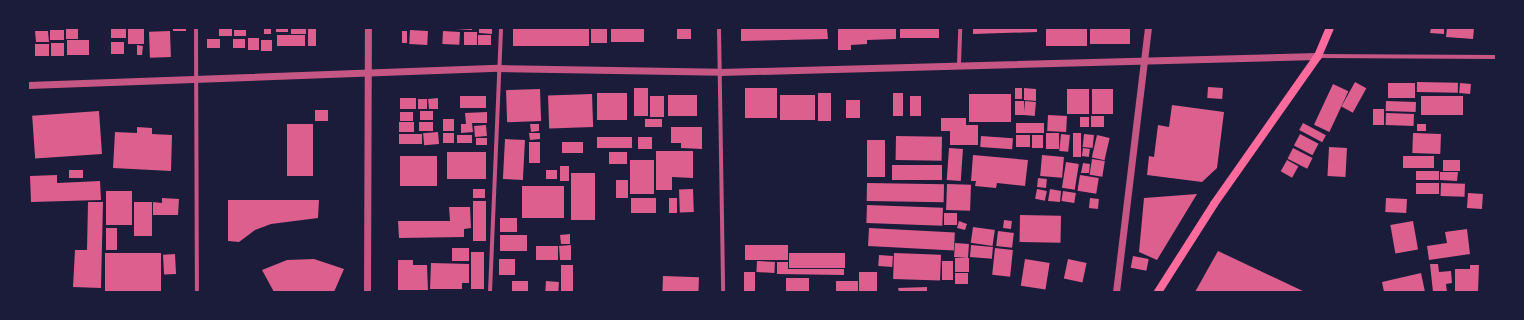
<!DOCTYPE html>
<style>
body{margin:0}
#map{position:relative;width:1524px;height:320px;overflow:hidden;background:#1b1b3a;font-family:"Alegreya Sans",sans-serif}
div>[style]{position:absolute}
.building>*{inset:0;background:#dd5f8e;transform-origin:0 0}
.minor>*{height:4px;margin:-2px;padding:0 2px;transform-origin:2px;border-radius:2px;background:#c65784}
.tertiary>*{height:7px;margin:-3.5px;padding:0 3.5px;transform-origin:3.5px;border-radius:3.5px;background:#c65784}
.secondary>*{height:8px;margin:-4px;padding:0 4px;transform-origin:4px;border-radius:4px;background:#ff6b9d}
span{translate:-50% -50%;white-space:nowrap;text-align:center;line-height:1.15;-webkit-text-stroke:3px #1b1b3a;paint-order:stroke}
.frame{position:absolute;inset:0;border:29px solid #1b1b3a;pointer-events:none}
</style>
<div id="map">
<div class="building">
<div style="left:66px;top:28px;width:12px;height:11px"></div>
<div style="left:111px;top:28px;width:15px;height:10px"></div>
<div style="left:128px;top:28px;width:16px;height:16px"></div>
<div style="left:173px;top:28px;width:13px;height:3px"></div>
<div style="left:219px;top:28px;width:13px;height:8px"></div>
<div style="left:264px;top:28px;width:7px;height:6px"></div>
<div style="left:276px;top:28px;width:12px;height:4px"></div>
<div style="left:291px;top:28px;width:15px;height:6px"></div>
<div style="left:308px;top:28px;width:8px;height:18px"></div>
<div style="clip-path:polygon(438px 28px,472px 28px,472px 30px)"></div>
<div style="clip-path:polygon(479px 28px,492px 28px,492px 34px,479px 33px)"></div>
<div style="left:513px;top:28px;width:76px;height:18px"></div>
<div style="left:591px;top:28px;width:16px;height:15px"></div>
<div style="left:611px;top:28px;width:33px;height:14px"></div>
<div style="left:677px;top:28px;width:14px;height:11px"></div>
<div style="clip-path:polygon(741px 28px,827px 28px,828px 39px,741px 41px)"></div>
<div style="clip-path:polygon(838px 28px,896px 28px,896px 39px,867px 40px,867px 44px,851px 45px,851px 50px,838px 50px)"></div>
<div style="left:900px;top:28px;width:39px;height:10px"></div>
<div style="clip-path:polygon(973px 28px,1037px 28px,1037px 32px,973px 34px)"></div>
<div style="left:1046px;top:28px;width:41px;height:18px"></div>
<div style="left:1090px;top:28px;width:40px;height:16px"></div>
<div style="clip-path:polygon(1431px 28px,1444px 28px,1444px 34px,1430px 33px)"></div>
<div style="clip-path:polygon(1447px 28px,1474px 28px,1473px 39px,1446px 37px)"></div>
<div style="left:50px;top:30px;width:14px;height:10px"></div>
<div style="left:234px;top:30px;width:12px;height:6px"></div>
<div style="left:410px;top:30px;width:18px;height:14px;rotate:3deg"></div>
<div style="clip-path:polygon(35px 31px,48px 31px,49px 42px,36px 42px)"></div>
<div style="left:170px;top:31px;width:26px;height:21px;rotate:88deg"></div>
<div style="left:402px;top:31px;width:5px;height:12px"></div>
<div style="left:443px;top:31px;width:17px;height:13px;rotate:3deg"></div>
<div style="left:464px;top:32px;width:13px;height:13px"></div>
<div style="left:277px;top:35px;width:28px;height:11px"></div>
<div style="left:478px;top:35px;width:13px;height:10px"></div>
<div style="left:248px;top:38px;width:11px;height:12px"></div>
<div style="left:207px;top:39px;width:13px;height:9px"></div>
<div style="left:233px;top:39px;width:12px;height:9px"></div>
<div style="left:89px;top:40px;width:15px;height:22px;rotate:90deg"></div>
<div style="left:261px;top:40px;width:11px;height:11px"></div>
<div style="left:111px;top:42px;width:13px;height:12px"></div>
<div style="left:51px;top:43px;width:13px;height:13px"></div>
<div style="left:35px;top:44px;width:14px;height:12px"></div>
<div style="clip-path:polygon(137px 45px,143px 46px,142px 55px,137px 55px)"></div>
<div style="left:1355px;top:82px;width:13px;height:28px;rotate:29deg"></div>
<div style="left:1417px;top:82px;width:41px;height:10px;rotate:1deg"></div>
<div style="left:1388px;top:83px;width:27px;height:15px"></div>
<div style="left:1460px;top:83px;width:11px;height:10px;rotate:5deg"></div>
<div style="left:1333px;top:84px;width:17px;height:45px;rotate:25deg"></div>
<div style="left:1208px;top:87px;width:15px;height:11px;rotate:4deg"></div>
<div style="left:634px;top:88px;width:14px;height:28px"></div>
<div style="left:745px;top:88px;width:32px;height:30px"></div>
<div style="left:1015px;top:88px;width:7px;height:11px"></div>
<div style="clip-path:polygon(1024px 88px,1036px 89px,1036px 101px,1024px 100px)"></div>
<div style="left:540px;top:89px;width:32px;height:34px;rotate:88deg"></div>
<div style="left:1067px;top:89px;width:22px;height:25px"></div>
<div style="left:1092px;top:89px;width:21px;height:25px"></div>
<div style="left:597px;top:93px;width:30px;height:27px"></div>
<div style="left:818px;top:93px;width:13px;height:28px"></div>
<div style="left:893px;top:93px;width:10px;height:23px"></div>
<div style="left:592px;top:94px;width:33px;height:44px;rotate:88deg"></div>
<div style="left:969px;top:94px;width:42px;height:28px"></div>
<div style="left:668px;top:95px;width:29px;height:21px"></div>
<div style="left:780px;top:95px;width:35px;height:25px"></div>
<div style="left:486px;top:96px;width:12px;height:26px;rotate:90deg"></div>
<div style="left:650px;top:96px;width:14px;height:21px"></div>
<div style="left:910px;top:96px;width:11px;height:20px"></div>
<div style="left:1421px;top:96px;width:42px;height:19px"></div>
<div style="left:416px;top:98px;width:11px;height:16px;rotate:90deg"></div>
<div style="clip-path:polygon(438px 98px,438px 109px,429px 109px,428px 99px)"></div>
<div style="left:418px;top:99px;width:9px;height:10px"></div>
<div style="left:846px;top:100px;width:14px;height:18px"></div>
<div style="left:1015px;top:101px;width:9px;height:14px"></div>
<div style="left:1025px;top:101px;width:11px;height:14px;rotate:5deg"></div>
<div style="left:1386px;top:101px;width:30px;height:10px;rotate:2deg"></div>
<div style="clip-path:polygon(1172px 105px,1224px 112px,1217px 168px,1202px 182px,1147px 175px,1149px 156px,1154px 157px,1158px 125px,1169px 127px)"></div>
<div style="left:1373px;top:109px;width:11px;height:16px"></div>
<div style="left:315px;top:110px;width:13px;height:11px"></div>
<div style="left:99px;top:111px;width:43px;height:67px;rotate:86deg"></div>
<div style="left:420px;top:111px;width:13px;height:9px"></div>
<div style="left:400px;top:112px;width:13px;height:9px"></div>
<div style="clip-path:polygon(487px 112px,487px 123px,472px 123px,473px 132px,461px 133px,461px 124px,466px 124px,465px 113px)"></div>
<div style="left:1386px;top:113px;width:28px;height:12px;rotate:2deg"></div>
<div style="left:1048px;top:115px;width:19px;height:16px;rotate:3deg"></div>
<div style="left:1091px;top:116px;width:13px;height:11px"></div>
<div style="left:1080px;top:117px;width:9px;height:10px"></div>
<div style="clip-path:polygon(941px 118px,966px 118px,966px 125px,978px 125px,978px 145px,950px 145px,950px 131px,941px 131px)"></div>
<div style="left:454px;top:119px;width:12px;height:11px;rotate:90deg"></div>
<div style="left:645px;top:119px;width:17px;height:8px"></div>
<div style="left:414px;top:122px;width:10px;height:15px;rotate:90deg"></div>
<div style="left:419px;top:122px;width:14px;height:9px"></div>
<div style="left:1016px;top:123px;width:28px;height:10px"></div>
<div style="left:1303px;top:123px;width:26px;height:8px;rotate:28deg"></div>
<div style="left:287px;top:124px;width:26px;height:52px"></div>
<div style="clip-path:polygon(530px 124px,539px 124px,539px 131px,531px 132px)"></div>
<div style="left:1417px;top:124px;width:9px;height:7px"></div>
<div style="left:486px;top:125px;width:11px;height:12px;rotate:85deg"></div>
<div style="clip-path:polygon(137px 127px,152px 128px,152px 134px,172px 135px,171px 171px,113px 168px,115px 132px,137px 133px)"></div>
<div style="clip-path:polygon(671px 127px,702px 127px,702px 149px,681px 148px,681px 143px,671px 143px)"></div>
<div style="left:438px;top:132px;width:12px;height:15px;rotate:85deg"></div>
<div style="left:443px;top:133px;width:11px;height:10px"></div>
<div style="clip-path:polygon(529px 133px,540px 133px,540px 139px,530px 140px)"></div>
<div style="left:1046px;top:133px;width:13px;height:16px"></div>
<div style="left:1073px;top:133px;width:8px;height:24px"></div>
<div style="left:1413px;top:133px;width:28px;height:20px;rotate:2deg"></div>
<div style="left:422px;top:134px;width:10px;height:23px;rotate:90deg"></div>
<div style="left:1061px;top:134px;width:9px;height:17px;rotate:6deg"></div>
<div style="left:1084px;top:134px;width:10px;height:13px;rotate:6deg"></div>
<div style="left:1300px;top:134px;width:21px;height:13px;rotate:28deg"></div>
<div style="left:457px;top:135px;width:15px;height:8px"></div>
<div style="left:1016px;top:135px;width:14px;height:12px"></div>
<div style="left:1032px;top:135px;width:11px;height:13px"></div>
<div style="left:1097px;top:135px;width:13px;height:23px;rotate:13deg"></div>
<div style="left:896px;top:136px;width:46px;height:24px;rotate:1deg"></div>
<div style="left:981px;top:136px;width:32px;height:11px;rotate:4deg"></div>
<div style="left:597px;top:137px;width:35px;height:11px"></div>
<div style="left:638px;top:137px;width:14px;height:12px"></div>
<div style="left:487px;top:138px;width:7px;height:11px;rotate:90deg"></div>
<div style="left:505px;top:139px;width:20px;height:40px;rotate:3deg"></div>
<div style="left:867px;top:140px;width:18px;height:37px"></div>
<div style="left:529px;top:142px;width:11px;height:21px"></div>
<div style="left:562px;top:142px;width:21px;height:11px"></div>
<div style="left:1329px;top:147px;width:18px;height:29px;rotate:3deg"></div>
<div style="left:949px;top:148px;width:14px;height:32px;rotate:4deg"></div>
<div style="left:1083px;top:148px;width:7px;height:8px;rotate:8deg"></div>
<div style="left:1293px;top:148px;width:22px;height:12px;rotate:27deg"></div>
<div style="clip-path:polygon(656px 151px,693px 151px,693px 178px,672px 177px,672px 190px,656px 190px)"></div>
<div style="left:486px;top:152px;width:27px;height:39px;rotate:90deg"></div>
<div style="left:609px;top:152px;width:18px;height:12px"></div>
<div style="clip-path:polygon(973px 155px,1028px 160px,1025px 186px,997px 183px,996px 188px,975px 186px,976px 181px,971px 181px)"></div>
<div style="left:1042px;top:155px;width:22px;height:21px;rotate:5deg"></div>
<div style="left:437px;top:156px;width:30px;height:37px;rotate:90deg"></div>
<div style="left:1403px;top:156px;width:31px;height:12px"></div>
<div style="left:1092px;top:159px;width:13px;height:16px;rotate:9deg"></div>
<div style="left:630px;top:160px;width:24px;height:34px"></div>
<div style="left:1287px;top:160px;width:13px;height:13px;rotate:29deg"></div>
<div style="left:1443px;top:160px;width:17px;height:11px"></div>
<div style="left:1066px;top:162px;width:13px;height:26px;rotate:9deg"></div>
<div style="clip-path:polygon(1083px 163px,1090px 164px,1089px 173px,1081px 173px)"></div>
<div style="left:892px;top:165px;width:50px;height:15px"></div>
<div style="left:560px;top:166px;width:9px;height:15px"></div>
<div style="left:83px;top:170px;width:8px;height:14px;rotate:90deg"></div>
<div style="left:546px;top:170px;width:11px;height:9px"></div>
<div style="left:1416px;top:171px;width:23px;height:9px"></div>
<div style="clip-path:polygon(1440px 172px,1458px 172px,1457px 181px,1440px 180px)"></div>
<div style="left:571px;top:173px;width:24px;height:47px"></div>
<div style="clip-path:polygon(57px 175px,57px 183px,100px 181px,101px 200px,31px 202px,30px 176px)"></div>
<div style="left:1080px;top:175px;width:19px;height:16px;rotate:9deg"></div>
<div style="left:1038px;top:178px;width:9px;height:9px;rotate:6deg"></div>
<div style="left:616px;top:180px;width:12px;height:18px"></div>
<div style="left:867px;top:183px;width:77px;height:18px;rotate:1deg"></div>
<div style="left:1416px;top:183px;width:23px;height:11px"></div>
<div style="left:1441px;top:183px;width:24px;height:13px;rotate:2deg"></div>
<div style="left:947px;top:184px;width:24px;height:26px;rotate:2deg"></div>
<div style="left:522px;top:186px;width:42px;height:32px"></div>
<div style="left:473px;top:189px;width:12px;height:9px"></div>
<div style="left:693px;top:189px;width:23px;height:14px;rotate:88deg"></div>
<div style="left:1037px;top:189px;width:10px;height:10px;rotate:11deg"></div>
<div style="clip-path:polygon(1050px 189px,1061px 191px,1060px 202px,1048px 201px)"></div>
<div style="left:106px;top:191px;width:26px;height:34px"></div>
<div style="left:1063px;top:191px;width:13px;height:10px;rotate:9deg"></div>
<div style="left:1468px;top:193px;width:15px;height:15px;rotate:4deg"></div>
<div style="clip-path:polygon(1197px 194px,1157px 260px,1139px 252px,1144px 198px)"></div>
<div style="clip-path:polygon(162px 198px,179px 199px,178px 215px,153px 215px,153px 202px,162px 203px)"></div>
<div style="left:656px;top:198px;width:15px;height:25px;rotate:90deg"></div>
<div style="left:669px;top:198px;width:8px;height:15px"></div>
<div style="left:1090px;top:198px;width:9px;height:10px;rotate:6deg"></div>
<div style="left:1386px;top:198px;width:21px;height:14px;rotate:3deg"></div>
<div style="clip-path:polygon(228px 200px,319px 200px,318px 218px,271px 224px,255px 230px,239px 242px,228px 241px)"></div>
<div style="left:473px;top:201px;width:13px;height:40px"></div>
<div style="clip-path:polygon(88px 202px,103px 202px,101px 288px,73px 287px,75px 250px,87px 250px)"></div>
<div style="left:134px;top:202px;width:18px;height:34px"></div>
<div style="left:867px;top:205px;width:76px;height:18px;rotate:2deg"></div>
<div style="clip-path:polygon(449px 207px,470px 207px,471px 228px,464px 229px,464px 237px,399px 238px,398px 221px,450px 221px)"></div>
<div style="left:944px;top:213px;width:13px;height:12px"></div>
<div style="left:1020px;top:215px;width:41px;height:27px;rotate:1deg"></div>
<div style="left:500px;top:218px;width:17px;height:14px"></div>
<div style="left:1004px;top:220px;width:8px;height:8px;rotate:7deg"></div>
<div style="clip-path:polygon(959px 221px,967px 224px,965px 230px,957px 228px)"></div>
<div style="left:1413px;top:221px;width:29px;height:23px;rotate:80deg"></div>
<div style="left:973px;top:227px;width:22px;height:16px;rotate:8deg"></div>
<div style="left:106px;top:228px;width:11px;height:22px"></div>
<div style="left:869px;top:228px;width:86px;height:18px;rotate:3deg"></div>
<div style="clip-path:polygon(1467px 229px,1470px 254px,1429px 260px,1427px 246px,1447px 243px,1445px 232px)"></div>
<div style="left:998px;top:231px;width:16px;height:15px;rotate:7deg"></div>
<div style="clip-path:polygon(570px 234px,570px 244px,561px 244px,560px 235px)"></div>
<div style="left:500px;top:235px;width:27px;height:16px"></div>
<div style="left:955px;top:243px;width:14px;height:14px;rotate:4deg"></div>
<div style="clip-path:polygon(571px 245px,571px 260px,560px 260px,559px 246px)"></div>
<div style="left:745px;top:245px;width:43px;height:15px"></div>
<div style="left:971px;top:245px;width:22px;height:12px;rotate:5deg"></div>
<div style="left:536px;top:246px;width:22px;height:14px"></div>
<div style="left:452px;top:248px;width:17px;height:13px"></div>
<div style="left:995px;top:248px;width:18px;height:27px;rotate:6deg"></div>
<div style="clip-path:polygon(1218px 251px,1305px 292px,1195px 292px)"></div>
<div style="left:471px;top:252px;width:13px;height:37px"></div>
<div style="left:105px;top:253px;width:56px;height:38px"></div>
<div style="left:789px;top:253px;width:56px;height:15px"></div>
<div style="left:894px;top:253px;width:47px;height:26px;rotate:2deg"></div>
<div style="left:175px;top:254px;width:20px;height:12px;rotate:87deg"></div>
<div style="left:879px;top:255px;width:14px;height:11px;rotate:4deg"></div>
<div style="left:1133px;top:256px;width:16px;height:12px;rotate:11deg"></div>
<div style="left:955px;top:258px;width:14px;height:14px"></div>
<div style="clip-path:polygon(314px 259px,344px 269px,334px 292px,274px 292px,262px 270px,287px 260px)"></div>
<div style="left:515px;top:259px;width:16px;height:16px;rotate:90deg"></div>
<div style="left:1025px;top:259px;width:25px;height:27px;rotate:9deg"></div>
<div style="left:1068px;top:259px;width:19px;height:20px;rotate:12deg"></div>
<div style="clip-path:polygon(398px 260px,413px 260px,413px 265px,427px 265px,428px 290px,398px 290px)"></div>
<div style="left:757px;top:261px;width:18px;height:11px;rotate:3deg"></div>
<div style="left:942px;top:261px;width:11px;height:19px"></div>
<div style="clip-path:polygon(777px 262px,788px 262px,788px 269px,844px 269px,844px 275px,777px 274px)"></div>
<div style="clip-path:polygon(431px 263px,469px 264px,469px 283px,462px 283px,462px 289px,430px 289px)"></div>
<div style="clip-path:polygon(1430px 264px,1438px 264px,1439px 272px,1451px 271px,1452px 283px,1446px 284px,1447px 292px,1433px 292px)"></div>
<div style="left:561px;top:265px;width:12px;height:27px"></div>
<div style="clip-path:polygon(1470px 265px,1479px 265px,1478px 292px,1455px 292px,1455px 269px,1470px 269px)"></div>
<div style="left:744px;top:272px;width:11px;height:20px"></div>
<div style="left:859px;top:272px;width:18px;height:20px"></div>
<div style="left:955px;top:273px;width:13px;height:11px"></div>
<div style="clip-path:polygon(1421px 273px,1425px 292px,1384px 292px,1382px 282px)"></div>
<div style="left:663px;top:276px;width:36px;height:16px;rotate:2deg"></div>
<div style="left:786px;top:278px;width:23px;height:14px"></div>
<div style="left:512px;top:281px;width:16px;height:11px"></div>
<div style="left:546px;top:281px;width:13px;height:11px;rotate:4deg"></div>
<div style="left:858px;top:281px;width:11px;height:22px;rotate:90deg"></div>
<div style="clip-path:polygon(927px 287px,927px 292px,899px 292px,898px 288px)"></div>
</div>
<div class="minor">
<div style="left:196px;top:28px;width:264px;rotate:89.8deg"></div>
<div style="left:719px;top:28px;width:264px;rotate:89.1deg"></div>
<div style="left:1318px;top:56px;width:178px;rotate:0.3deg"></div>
<div style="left:959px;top:64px;width:36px;rotate:-88deg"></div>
<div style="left:490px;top:292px;width:264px;rotate:-87.6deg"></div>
</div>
<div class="tertiary">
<div style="left:28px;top:85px;width:470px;rotate:-2.1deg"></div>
<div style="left:498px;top:68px;width:222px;rotate:1deg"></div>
<div style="left:720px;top:72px;width:598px;rotate:-1.53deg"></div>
<div style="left:367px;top:292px;width:264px;rotate:-89.8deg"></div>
<div style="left:1116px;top:292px;width:266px;rotate:-83.1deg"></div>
</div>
<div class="secondary">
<div style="left:1158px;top:292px;width:104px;rotate:-57.5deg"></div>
<div style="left:1214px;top:204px;width:181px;rotate:-54.9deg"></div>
<div style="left:1318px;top:56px;width:30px;rotate:-67deg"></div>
</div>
<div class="frame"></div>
</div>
